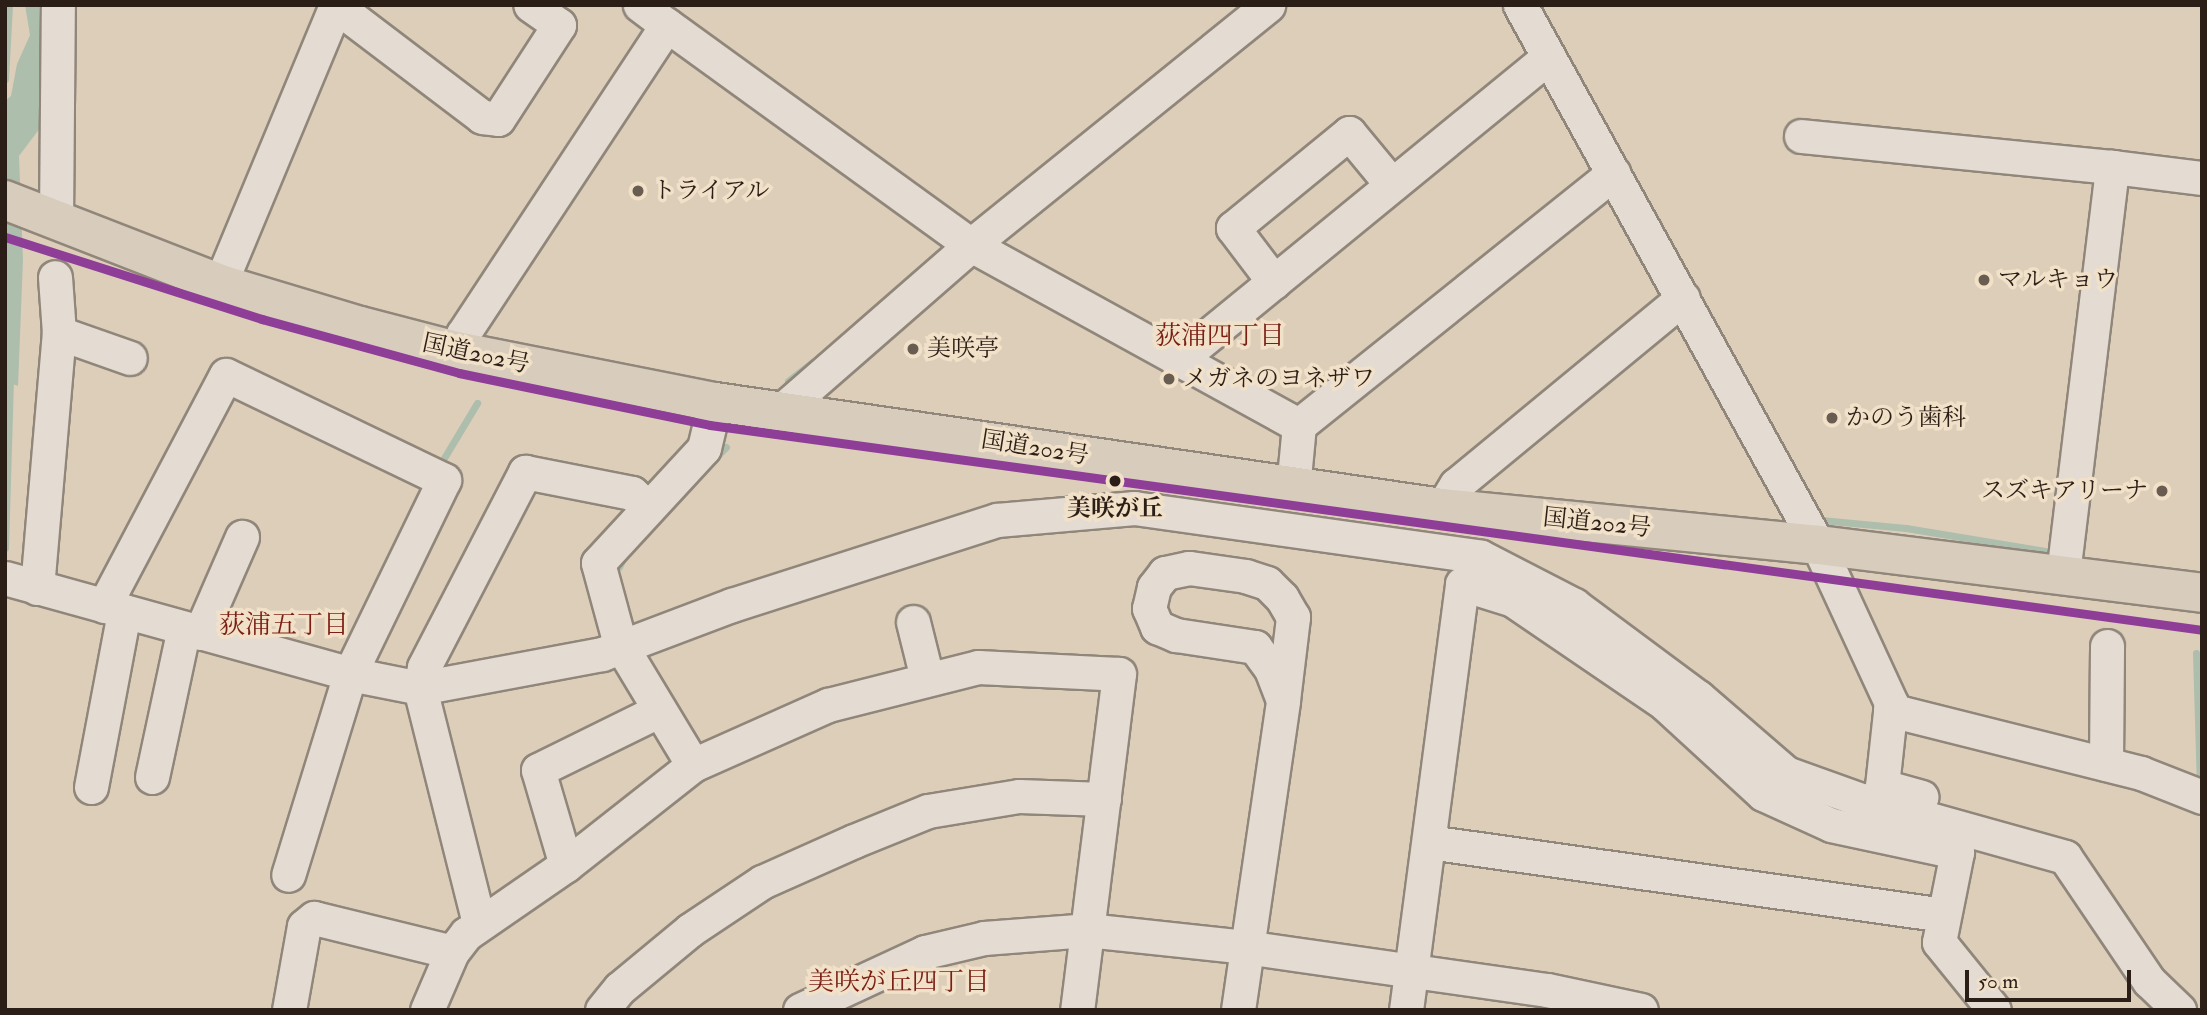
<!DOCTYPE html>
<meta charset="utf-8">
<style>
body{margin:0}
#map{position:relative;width:2207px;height:1015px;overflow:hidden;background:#ddceba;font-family:"IM FELL Double Pica","Noto Serif JP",serif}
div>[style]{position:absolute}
.water>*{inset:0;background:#adbead}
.stream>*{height:7px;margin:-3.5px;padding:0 3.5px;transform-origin:3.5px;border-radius:3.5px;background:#adbead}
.roads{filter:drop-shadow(2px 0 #90867a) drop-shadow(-2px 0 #90867a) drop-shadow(0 2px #90867a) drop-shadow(0 -2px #90867a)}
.minor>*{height:33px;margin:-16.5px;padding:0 16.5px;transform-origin:16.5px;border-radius:16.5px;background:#e4dcd2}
.highway>*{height:38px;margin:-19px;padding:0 19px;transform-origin:19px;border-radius:19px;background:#d8cdbd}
.rail-1>*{height:9px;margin:-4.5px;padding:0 4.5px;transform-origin:4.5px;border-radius:4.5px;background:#8f3e97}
.dots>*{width:19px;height:19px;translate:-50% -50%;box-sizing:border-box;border:4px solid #f2e1c9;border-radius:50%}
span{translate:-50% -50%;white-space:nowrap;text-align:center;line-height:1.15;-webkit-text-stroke:7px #f2e1c9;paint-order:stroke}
.poi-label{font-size:24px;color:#2b1e17}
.left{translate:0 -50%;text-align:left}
.right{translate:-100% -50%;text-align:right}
.street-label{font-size:24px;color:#2b1e17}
.stop-label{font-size:24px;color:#2b1e17;font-weight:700}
.neighbourhood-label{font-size:26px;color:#7a1f14}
.frame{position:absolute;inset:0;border:7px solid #2b1e17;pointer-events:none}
.scale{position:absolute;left:1965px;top:970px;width:166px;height:32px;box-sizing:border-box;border:4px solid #2b1e17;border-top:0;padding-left:9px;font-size:21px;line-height:24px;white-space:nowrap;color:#2b1e17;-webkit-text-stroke:5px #f2e1c9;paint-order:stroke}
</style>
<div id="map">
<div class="water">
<div style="clip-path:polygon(25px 5px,39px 5px,40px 128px,19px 156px,23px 260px,18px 386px,5px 381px,5px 101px,11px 96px,17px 64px,30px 35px)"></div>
</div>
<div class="stream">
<div style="left:5px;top:79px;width:74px;rotate:-86.9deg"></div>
<div style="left:788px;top:381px;width:31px;rotate:-38deg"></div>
<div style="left:714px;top:459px;width:17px;rotate:-45deg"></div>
<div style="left:438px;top:468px;width:76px;rotate:-59deg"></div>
<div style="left:1817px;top:514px;width:7px;rotate:56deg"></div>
<div style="left:1821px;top:520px;width:85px;rotate:5.4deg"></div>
<div style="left:1906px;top:528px;width:141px;rotate:9.4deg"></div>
<div style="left:5px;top:548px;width:171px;rotate:-88.3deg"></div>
<div style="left:619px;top:567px;width:14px;rotate:-65deg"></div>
<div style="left:2196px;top:653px;width:132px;rotate:88.3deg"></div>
</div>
<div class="roads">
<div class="minor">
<div style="left:640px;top:5px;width:34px;rotate:37deg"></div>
<div style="left:1520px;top:5px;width:617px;rotate:61.11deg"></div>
<div style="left:1818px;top:545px;width:174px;rotate:65.2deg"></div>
<div style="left:1891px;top:703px;width:83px;rotate:96.2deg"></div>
<div style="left:1882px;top:786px;width:41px;rotate:15.4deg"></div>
<div style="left:336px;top:6px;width:183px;rotate:37.2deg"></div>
<div style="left:482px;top:117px;width:16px;rotate:7deg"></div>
<div style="left:498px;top:119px;width:112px;rotate:-57deg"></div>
<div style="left:559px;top:25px;width:35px;rotate:-145deg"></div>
<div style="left:1801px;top:136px;width:313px;rotate:5.7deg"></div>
<div style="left:56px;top:220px;width:215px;rotate:-89.5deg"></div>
<div style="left:1274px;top:282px;width:68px;rotate:-127.2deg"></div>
<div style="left:1233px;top:228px;width:150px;rotate:-39.3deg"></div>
<div style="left:1349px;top:133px;width:67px;rotate:50.4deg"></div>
<div style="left:220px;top:284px;width:302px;rotate:-67.4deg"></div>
<div style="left:59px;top:333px;width:75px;rotate:19.4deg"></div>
<div style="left:457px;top:351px;width:18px;rotate:-71deg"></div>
<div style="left:463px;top:334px;width:370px;rotate:-56.6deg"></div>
<div style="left:667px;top:25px;width:375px;rotate:35.9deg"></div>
<div style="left:971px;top:245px;width:374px;rotate:28.8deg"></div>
<div style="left:1299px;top:425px;width:63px;rotate:95.4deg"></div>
<div style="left:1177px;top:361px;width:480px;rotate:-39.3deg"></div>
<div style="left:782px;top:410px;width:251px;rotate:-41.1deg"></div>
<div style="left:971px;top:245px;width:382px;rotate:-38.9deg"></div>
<div style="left:1299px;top:425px;width:403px;rotate:-38.7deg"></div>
<div style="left:1442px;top:508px;width:27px;rotate:-59deg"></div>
<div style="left:1456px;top:485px;width:294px;rotate:-39.5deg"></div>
<div style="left:2063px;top:574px;width:410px;rotate:-83.1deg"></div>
<div style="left:2112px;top:167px;width:91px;rotate:7deg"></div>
<div style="left:5px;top:578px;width:358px;rotate:15.5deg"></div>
<div style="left:350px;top:674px;width:71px;rotate:11.3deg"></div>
<div style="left:420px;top:688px;width:185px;rotate:-10.6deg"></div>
<div style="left:602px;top:654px;width:139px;rotate:-20.7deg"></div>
<div style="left:732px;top:605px;width:278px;rotate:-17.8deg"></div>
<div style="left:997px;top:520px;width:138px;rotate:-5deg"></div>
<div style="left:1134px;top:508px;width:350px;rotate:8deg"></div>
<div style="left:1481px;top:557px;width:105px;rotate:27.3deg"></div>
<div style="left:1574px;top:605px;width:154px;rotate:36.6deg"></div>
<div style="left:1698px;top:697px;width:116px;rotate:40.8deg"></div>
<div style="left:1786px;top:773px;width:80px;rotate:19.8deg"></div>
<div style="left:1861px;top:800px;width:212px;rotate:15.6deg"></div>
<div style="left:2065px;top:857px;width:150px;rotate:55.9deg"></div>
<div style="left:2149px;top:981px;width:42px;rotate:44deg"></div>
<div style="left:37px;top:588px;width:256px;rotate:-85.1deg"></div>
<div style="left:59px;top:333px;width:56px;rotate:-94.1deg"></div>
<div style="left:104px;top:606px;width:261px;rotate:-62.2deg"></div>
<div style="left:226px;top:375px;width:242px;rotate:25.7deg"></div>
<div style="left:444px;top:480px;width:216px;rotate:115.9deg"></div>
<div style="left:350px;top:674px;width:210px;rotate:107.1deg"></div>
<div style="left:913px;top:622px;width:58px;rotate:76deg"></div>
<div style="left:200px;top:633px;width:105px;rotate:-66.4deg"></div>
<div style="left:1890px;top:710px;width:259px;rotate:14.1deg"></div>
<div style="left:2141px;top:773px;width:66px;rotate:21.5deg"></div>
<div style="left:2106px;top:764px;width:118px;rotate:-89.5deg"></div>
<div style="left:693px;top:765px;width:141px;rotate:-121.1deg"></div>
<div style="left:620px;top:644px;width:84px;rotate:-105.2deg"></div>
<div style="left:598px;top:563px;width:156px;rotate:-47.3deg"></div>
<div style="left:704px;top:448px;width:47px;rotate:-76.6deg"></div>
<div style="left:152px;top:777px;width:152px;rotate:-77.9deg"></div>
<div style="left:91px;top:787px;width:178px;rotate:-79.3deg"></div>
<div style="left:1429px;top:842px;width:520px;rotate:8.07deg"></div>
<div style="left:566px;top:865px;width:99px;rotate:-106.4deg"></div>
<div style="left:538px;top:770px;width:134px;rotate:-26.2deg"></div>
<div style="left:479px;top:923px;width:242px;rotate:-104.1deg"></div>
<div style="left:420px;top:688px;width:21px;rotate:-79deg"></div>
<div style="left:424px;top:667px;width:220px;rotate:-62.6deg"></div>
<div style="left:525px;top:472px;width:109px;rotate:11.1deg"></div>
<div style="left:632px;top:493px;width:21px;rotate:43deg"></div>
<div style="left:289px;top:1010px;width:85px;rotate:-79.9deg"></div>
<div style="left:304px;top:926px;width:13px;rotate:-39deg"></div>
<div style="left:314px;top:918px;width:142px;rotate:13.8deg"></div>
<div style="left:427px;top:1010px;width:63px;rotate:-66.7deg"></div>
<div style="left:452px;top:952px;width:23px;rotate:-52deg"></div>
<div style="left:466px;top:934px;width:121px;rotate:-34.6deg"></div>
<div style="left:566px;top:865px;width:162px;rotate:-38.2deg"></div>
<div style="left:693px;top:765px;width:148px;rotate:-24deg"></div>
<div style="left:828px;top:705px;width:155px;rotate:-14.2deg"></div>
<div style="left:978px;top:667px;width:141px;rotate:2.8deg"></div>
<div style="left:1119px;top:674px;width:339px;rotate:97.1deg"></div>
<div style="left:602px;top:1010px;width:28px;rotate:-51deg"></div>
<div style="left:620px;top:988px;width:91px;rotate:-39.6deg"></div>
<div style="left:690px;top:930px;width:87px;rotate:-33.7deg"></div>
<div style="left:762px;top:882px;width:101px;rotate:-24deg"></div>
<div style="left:854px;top:841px;width:80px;rotate:-22.1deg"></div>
<div style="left:928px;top:811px;width:92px;rotate:-9.4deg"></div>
<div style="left:1019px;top:796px;width:85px;rotate:2deg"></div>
<div style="left:800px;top:1010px;width:138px;rotate:-24.9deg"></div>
<div style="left:925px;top:952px;width:61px;rotate:-13.3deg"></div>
<div style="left:984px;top:938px;width:103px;rotate:-4.4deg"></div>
<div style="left:1087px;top:930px;width:159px;rotate:6.1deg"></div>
<div style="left:1245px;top:947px;width:305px;rotate:8.1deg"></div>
<div style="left:1547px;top:990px;width:96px;rotate:12deg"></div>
<div style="left:1238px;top:1010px;width:313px;rotate:-81.7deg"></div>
<div style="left:1283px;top:700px;width:84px;rotate:-83.1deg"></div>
<div style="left:1293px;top:617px;width:22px;rotate:-120deg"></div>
<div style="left:1282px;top:598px;width:21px;rotate:-135deg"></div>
<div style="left:1267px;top:583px;width:22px;rotate:-162deg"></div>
<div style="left:1246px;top:576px;width:58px;rotate:-172deg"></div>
<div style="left:1189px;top:568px;width:25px;rotate:168deg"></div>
<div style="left:1165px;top:573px;width:18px;rotate:128deg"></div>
<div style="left:1154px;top:587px;width:22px;rotate:103deg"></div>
<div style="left:1149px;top:608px;width:21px;rotate:67deg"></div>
<div style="left:1157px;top:627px;width:21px;rotate:23deg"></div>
<div style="left:1176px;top:635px;width:80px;rotate:8.6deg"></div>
<div style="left:1255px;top:647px;width:27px;rotate:54deg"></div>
<div style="left:1271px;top:669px;width:33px;rotate:69deg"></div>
<div style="left:1406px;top:1010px;width:430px;rotate:-82.5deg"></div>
<div style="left:1462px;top:584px;width:53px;rotate:17.4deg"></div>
<div style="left:1513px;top:600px;width:183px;rotate:34.3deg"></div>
<div style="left:1664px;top:703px;width:134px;rotate:42.6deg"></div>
<div style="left:1763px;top:794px;width:75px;rotate:24.5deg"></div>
<div style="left:1831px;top:825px;width:129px;rotate:12.1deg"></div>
<div style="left:1957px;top:852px;width:92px;rotate:101.3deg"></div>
<div style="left:1939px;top:942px;width:87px;rotate:51deg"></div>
</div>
<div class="highway">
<div style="left:5px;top:200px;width:231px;rotate:21.3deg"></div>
<div style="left:220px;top:284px;width:146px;rotate:16.7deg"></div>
<div style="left:360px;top:326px;width:100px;rotate:14.5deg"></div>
<div style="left:457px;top:351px;width:263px;rotate:11.2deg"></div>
<div style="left:715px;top:402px;width:735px;rotate:8.3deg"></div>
<div style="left:1442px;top:508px;width:378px;rotate:5.6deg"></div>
<div style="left:1818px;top:545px;width:387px;rotate:7.1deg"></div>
</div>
</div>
<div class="rail-1">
<div style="left:5px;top:237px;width:270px;rotate:17.7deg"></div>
<div style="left:262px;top:319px;width:204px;rotate:15.3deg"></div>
<div style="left:459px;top:373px;width:256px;rotate:11.7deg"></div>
<div style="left:710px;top:425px;width:1506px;rotate:7.82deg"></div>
</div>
<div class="dots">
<div style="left:638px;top:191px;background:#695c50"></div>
<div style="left:1984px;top:280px;background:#695c50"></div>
<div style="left:913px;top:349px;background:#695c50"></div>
<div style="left:1169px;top:379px;background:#695c50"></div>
<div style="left:1832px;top:418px;background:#695c50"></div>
<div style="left:1115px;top:481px;background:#2b1e17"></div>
<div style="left:2162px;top:491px;background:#695c50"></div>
</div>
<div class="poi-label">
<span class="left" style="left:652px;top:191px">トライアル</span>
<span class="left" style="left:1998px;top:280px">マルキョウ</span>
<span class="left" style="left:927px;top:349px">美咲亭</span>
<span class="left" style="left:1183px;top:379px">メガネのヨネザワ</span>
<span class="left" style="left:1846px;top:418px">かのう歯科</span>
<span class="right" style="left:2148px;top:491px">スズキアリーナ</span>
</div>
<div class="street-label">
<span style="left:476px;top:354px;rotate:12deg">国道202号</span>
<span style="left:1035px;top:448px;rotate:9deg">国道202号</span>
<span style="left:1597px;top:523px;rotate:6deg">国道202号</span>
</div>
<div class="stop-label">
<span style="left:1115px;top:509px">美咲が丘</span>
</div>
<div class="neighbourhood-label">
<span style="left:1220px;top:337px">荻浦四丁目</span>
<span style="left:284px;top:626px">荻浦五丁目</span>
<span style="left:899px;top:983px">美咲が丘四丁目</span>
</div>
<div class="frame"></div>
<div class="scale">50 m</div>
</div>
